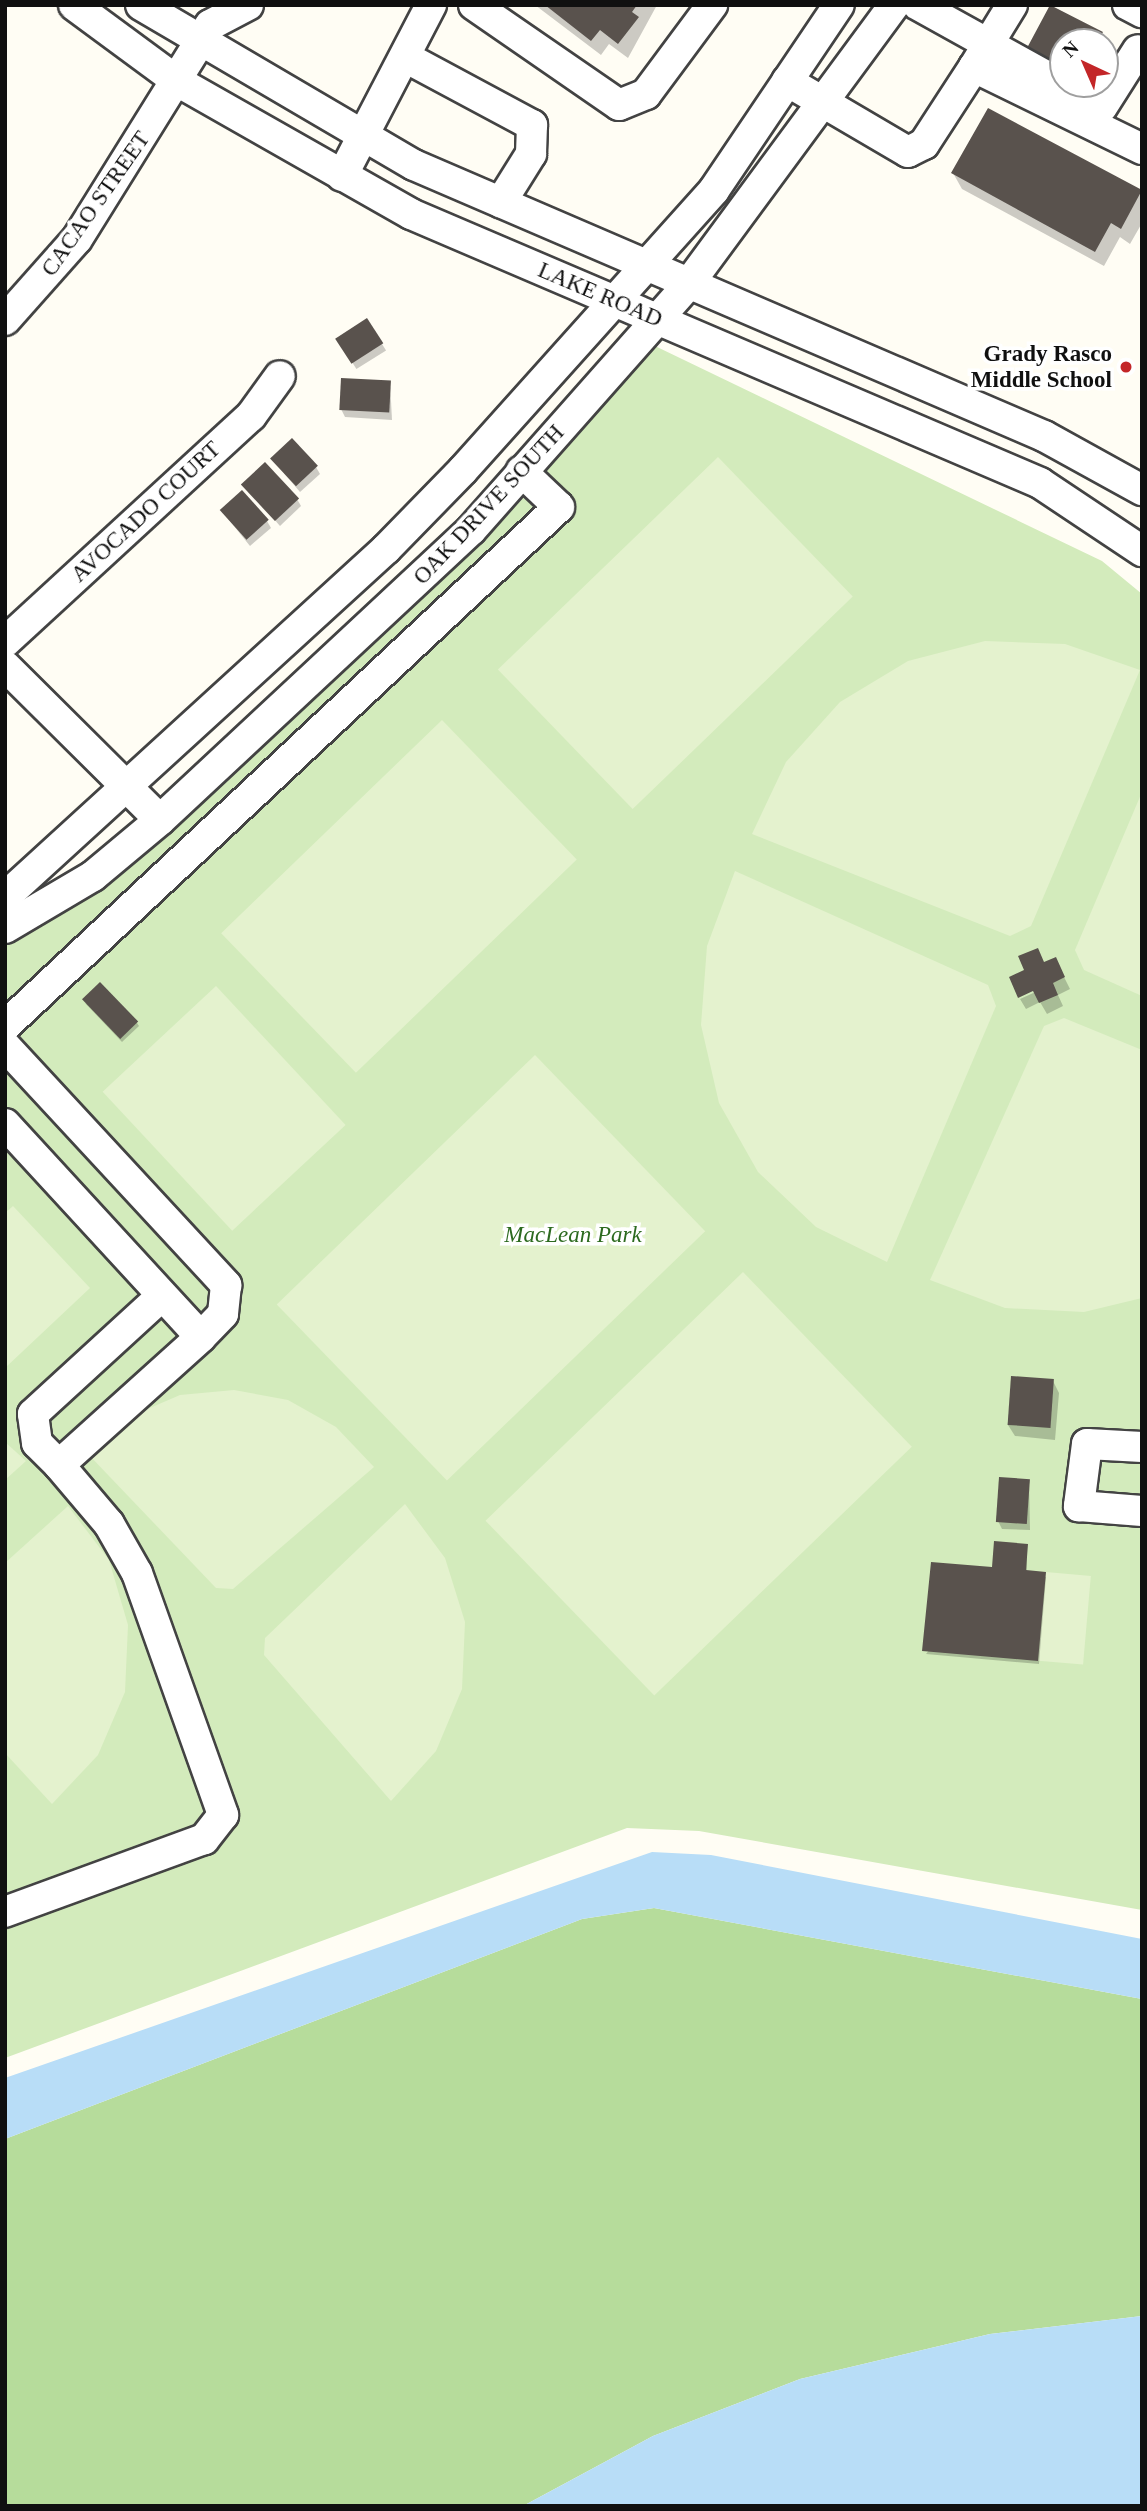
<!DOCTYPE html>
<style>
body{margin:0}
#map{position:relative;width:1147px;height:2511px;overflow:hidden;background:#fffdf4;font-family:"Times New Roman",serif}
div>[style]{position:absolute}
.green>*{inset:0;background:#d3ebbc}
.forest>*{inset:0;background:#b6dc9b}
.pitch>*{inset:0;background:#e4f2ce;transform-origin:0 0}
.water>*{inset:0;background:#b8ddf7}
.shadow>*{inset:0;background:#0003;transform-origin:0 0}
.building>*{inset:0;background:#59524d;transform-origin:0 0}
.roads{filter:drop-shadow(2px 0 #434343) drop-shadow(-2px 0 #434343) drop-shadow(0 2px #434343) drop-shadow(0 -2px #434343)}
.minor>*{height:30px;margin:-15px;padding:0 15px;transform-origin:15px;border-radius:15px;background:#fff}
.dots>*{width:19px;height:19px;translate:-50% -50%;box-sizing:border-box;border:4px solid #fff;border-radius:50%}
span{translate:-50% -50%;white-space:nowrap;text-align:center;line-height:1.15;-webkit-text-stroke:7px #fff;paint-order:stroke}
.street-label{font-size:23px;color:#101010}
.poi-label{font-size:23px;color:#101010;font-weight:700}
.right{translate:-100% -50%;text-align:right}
.park-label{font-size:23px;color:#2c6a1f;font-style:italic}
.frame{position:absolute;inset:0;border:7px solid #101010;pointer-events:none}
.north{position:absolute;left:1049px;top:28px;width:70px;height:70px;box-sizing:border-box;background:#fff;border:2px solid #9f9f9f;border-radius:50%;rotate:316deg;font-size:19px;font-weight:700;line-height:28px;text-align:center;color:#101010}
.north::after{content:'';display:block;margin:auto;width:24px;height:32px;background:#c32628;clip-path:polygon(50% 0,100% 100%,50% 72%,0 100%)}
</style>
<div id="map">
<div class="green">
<div style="clip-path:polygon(655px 346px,1102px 561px,1142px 594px,1142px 1910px,699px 1831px,627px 1828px,5px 2058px,5px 935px,490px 523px)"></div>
</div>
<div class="forest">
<div style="clip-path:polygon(654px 1908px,1142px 1999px,1142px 2316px,990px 2334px,800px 2379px,653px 2436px,523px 2506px,5px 2506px,5px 2139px,582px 1919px)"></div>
</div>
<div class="pitch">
<div style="left:718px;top:457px;width:194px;height:306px;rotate:46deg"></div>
<div style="clip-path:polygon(985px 641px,1065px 644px,1140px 670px,1031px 926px,1010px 936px,752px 834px,786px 762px,840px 702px,908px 661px)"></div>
<div style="left:442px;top:720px;width:194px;height:307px;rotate:46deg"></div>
<div style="clip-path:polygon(1142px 792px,1142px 996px,1084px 970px,1075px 950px)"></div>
<div style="clip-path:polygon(735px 871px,988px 985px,996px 1006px,887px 1262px,816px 1227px,758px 1172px,719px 1103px,701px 1025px,707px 946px)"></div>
<div style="left:216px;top:986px;width:190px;height:155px;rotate:47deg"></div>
<div style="clip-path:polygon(1064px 1018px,1142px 1050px,1142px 1298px,1084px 1312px,1005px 1308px,930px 1280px,1044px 1026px)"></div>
<div style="left:535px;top:1055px;width:245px;height:359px;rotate:46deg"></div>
<div style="clip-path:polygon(13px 1206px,90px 1288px,5px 1368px,5px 1213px)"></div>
<div style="left:743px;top:1272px;width:243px;height:358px;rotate:46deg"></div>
<div style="clip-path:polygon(234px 1390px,288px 1400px,336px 1427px,374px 1467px,233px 1589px,216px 1588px,88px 1454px,129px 1417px,180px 1395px)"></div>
<div style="clip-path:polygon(5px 1442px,26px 1461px,5px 1480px)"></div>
<div style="clip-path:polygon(405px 1504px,445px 1558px,465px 1622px,462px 1689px,436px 1751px,391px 1801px,264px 1655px,265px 1638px)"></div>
<div style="clip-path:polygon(68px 1506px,109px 1560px,128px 1625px,125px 1692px,98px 1755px,52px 1804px,5px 1753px,5px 1563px)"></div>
<div style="left:1046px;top:1572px;width:45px;height:89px;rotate:5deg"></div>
</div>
<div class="water">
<div style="clip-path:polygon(652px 1852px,711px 1855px,1142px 1939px,1142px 1999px,654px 1908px,582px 1919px,5px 2139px,5px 2078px)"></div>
<div style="clip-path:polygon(1142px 2316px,1142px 2506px,523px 2506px,653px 2436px,800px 2379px,990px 2334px)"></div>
</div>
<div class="shadow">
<div style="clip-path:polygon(535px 5px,657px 5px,628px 58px,609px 44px,601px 55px)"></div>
<div style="clip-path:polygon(1052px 6px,1102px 33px,1108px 45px,1105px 50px,1105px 42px,1063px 42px,1063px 75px,1035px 60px,1029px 48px)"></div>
<div style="clip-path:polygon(989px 110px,1141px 191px,1142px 223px,1130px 244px,1120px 237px,1104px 266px,962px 189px,953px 173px)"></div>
<div style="left:367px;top:320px;width:36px;height:35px;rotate:58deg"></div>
<div style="clip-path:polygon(390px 382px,392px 420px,345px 417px,341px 409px)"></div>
<div style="clip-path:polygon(272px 459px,316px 467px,320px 474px,300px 492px)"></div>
<div style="clip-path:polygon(243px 484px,297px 499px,301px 506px,280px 526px)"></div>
<div style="clip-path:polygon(221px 510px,267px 521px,271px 528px,250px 546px)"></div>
<div style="clip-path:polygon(1055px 959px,1070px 989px,1058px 995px,1063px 1006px,1047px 1014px,1040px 1002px,1026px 1009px,1020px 999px,1042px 989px,1044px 964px)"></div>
<div style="clip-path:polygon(85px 1003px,137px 1023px,139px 1026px,122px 1042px)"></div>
<div style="clip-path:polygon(1053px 1381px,1059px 1393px,1055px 1440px,1015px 1436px,1008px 1425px)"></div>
<div style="clip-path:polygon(1029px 1481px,1030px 1530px,1002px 1529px,998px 1521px)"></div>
<div style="clip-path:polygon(1027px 1546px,1027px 1572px,1046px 1577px,1039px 1664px,926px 1654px,993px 1569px)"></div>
</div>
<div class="building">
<div style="clip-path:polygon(545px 5px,637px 5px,632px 12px,639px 17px,618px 44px,600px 30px,591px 41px)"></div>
<div style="clip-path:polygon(1050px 5px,1103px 32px,1097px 42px,1063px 42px,1063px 68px,1027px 48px)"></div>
<div style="clip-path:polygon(988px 108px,1142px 190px,1121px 229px,1111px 223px,1095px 252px,951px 173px)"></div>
<div style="left:367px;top:318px;width:30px;height:38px;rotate:57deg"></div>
<div style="left:341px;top:378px;width:50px;height:32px;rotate:3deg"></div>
<div style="left:292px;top:438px;width:38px;height:30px;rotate:47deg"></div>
<div style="left:265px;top:462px;width:50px;height:33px;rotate:47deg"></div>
<div style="left:242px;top:490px;width:40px;height:30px;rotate:48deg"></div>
<div style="clip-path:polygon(1038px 948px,1044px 962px,1056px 957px,1065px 977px,1053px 983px,1058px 995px,1039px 1003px,1033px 991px,1018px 998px,1009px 977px,1024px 970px,1018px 956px)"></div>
<div style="left:100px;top:982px;width:55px;height:25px;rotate:46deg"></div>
<div style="left:1011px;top:1376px;width:43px;height:49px;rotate:4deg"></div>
<div style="left:999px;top:1477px;width:31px;height:45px;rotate:4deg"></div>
<div style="clip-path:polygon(994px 1541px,1028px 1544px,1026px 1570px,1046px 1572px,1038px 1661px,922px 1651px,931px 1562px,992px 1567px)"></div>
</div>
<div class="roads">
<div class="minor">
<div style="left:74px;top:5px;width:128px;rotate:36.4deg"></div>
<div style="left:177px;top:81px;width:269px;rotate:29.6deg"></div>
<div style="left:411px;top:214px;width:684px;rotate:23.15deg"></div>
<div style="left:1040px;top:483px;width:123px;rotate:33.7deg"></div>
<div style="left:141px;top:5px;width:316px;rotate:30.4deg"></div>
<div style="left:414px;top:165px;width:686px;rotate:23.28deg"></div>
<div style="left:1044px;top:436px;width:112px;rotate:28.9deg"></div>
<div style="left:474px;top:5px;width:176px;rotate:34.6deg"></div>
<div style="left:619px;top:105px;width:29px;rotate:-22deg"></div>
<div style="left:646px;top:94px;width:111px;rotate:-53.4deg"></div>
<div style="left:918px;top:5px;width:210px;rotate:29deg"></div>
<div style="left:1102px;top:107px;width:67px;rotate:-57.7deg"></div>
<div style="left:1012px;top:5px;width:73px;rotate:121.5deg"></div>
<div style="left:974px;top:67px;width:187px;rotate:26deg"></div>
<div style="left:1128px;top:5px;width:16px;rotate:27deg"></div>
<div style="left:407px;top:58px;width:142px;rotate:28.2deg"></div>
<div style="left:532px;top:125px;width:29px;rotate:92deg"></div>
<div style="left:531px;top:154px;width:57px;rotate:122deg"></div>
<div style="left:787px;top:81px;width:140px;rotate:30.4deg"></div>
<div style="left:908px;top:152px;width:18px;rotate:-27deg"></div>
<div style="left:924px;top:144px;width:92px;rotate:-57deg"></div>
<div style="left:342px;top:176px;width:193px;rotate:-62.5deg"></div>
<div style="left:5px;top:320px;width:108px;rotate:-48.4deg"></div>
<div style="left:77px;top:239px;width:252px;rotate:-58.1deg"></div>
<div style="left:210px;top:25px;width:43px;rotate:-27.8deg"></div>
<div style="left:5px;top:642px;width:334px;rotate:-42.6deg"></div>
<div style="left:251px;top:416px;width:49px;rotate:-54.1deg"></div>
<div style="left:5px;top:666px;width:218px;rotate:44.8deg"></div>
<div style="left:5px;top:897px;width:516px;rotate:-42.41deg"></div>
<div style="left:386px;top:549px;width:110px;rotate:-45.7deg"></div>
<div style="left:463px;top:470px;width:376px;rotate:-48.1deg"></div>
<div style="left:714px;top:190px;width:223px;rotate:-56deg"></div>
<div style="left:5px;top:928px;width:102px;rotate:-30.6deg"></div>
<div style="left:93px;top:876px;width:87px;rotate:-39.9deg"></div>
<div style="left:160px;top:820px;width:425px;rotate:-43deg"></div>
<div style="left:471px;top:530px;width:326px;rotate:-48.5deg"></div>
<div style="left:687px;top:286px;width:349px;rotate:-53.6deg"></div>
<div style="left:5px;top:1026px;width:759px;rotate:-43.13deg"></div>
<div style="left:559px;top:507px;width:52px;rotate:-136.5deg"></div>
<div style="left:5px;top:1046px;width:326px;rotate:47.2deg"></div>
<div style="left:226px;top:1285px;width:29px;rotate:96deg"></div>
<div style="left:223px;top:1314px;width:32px;rotate:134deg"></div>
<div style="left:5px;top:1124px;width:289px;rotate:47.4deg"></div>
<div style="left:201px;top:1337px;width:191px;rotate:138deg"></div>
<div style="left:59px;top:1465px;width:77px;rotate:49.7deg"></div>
<div style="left:109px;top:1524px;width:56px;rotate:60.3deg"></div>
<div style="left:137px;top:1573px;width:257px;rotate:70.4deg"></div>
<div style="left:223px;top:1815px;width:31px;rotate:128deg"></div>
<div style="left:204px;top:1839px;width:212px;rotate:159.9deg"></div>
<div style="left:1142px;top:1447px;width:55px;rotate:-176.9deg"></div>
<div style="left:1087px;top:1444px;width:63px;rotate:97.4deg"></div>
<div style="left:1079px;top:1506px;width:63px;rotate:4.5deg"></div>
<div style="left:59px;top:1465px;width:31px;rotate:-135deg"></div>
<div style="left:37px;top:1443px;width:29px;rotate:-98deg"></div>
<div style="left:33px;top:1414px;width:175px;rotate:-42.5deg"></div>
</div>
</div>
<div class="dots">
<div style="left:1126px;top:367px;background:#c32628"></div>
</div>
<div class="street-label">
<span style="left:96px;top:204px;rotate:-55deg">CACAO STREET</span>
<span style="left:600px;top:295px;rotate:23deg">LAKE ROAD</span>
<span style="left:489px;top:505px;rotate:-47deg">OAK DRIVE SOUTH</span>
<span style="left:146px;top:512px;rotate:-43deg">AVOCADO COURT</span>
</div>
<div class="poi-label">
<span class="right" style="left:1112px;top:367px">Grady Rasco<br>Middle School</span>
</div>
<div class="park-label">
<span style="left:573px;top:1235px">MacLean Park</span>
</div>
<div class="frame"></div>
<div class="north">N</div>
</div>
